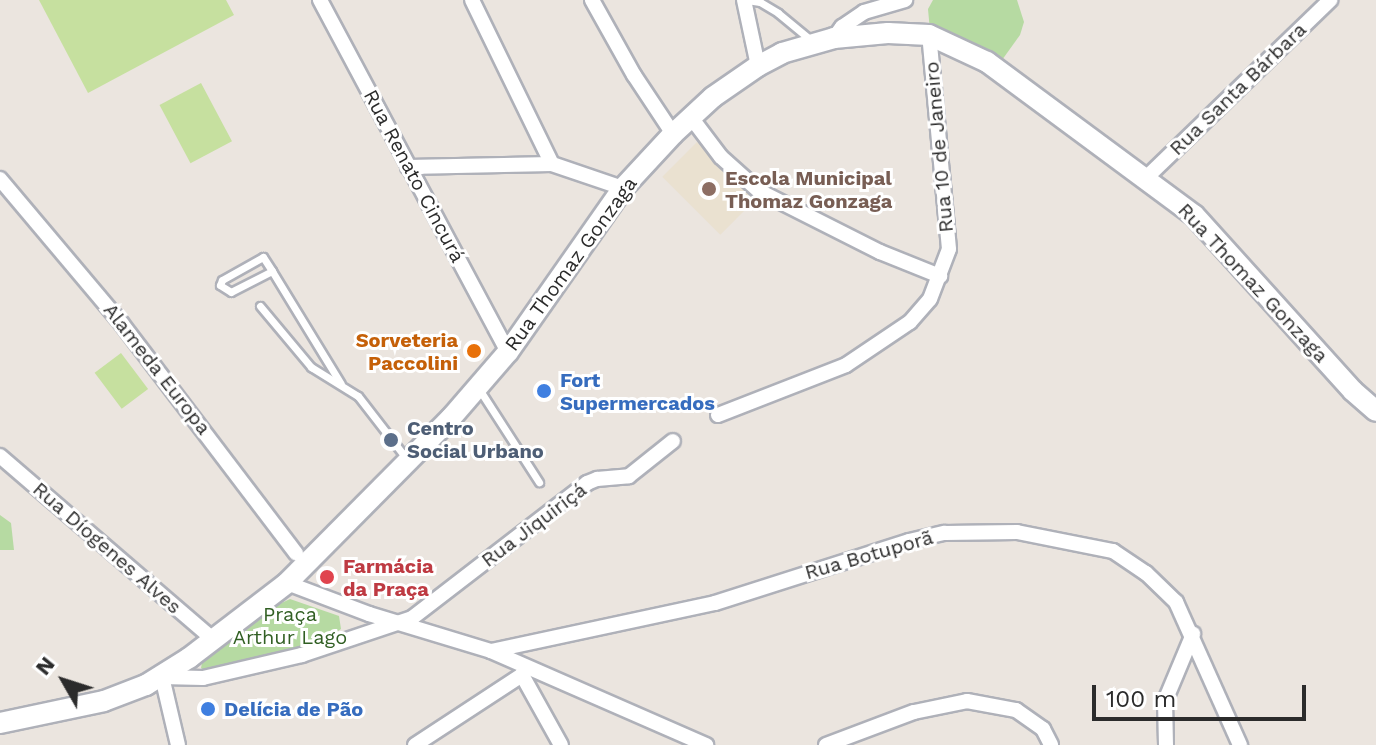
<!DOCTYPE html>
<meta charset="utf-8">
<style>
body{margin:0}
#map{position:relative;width:1376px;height:745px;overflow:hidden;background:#ebe5df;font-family:"Work Sans",sans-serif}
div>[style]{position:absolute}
.education>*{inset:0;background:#eae1d0;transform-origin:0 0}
.green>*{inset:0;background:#b6daa2}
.pitch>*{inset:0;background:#c6e09f;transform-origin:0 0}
.roads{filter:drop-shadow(2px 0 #afb1b9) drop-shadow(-2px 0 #afb1b9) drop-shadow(0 2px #afb1b9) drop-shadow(0 -2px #afb1b9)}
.lane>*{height:7px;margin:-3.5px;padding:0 3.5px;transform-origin:3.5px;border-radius:3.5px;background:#fff}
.street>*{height:14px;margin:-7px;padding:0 7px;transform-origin:7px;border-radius:7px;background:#fff}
.secondary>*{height:20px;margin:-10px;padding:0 10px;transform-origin:10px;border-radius:10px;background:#fff}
.dots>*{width:22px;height:22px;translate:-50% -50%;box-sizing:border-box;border:4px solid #fff;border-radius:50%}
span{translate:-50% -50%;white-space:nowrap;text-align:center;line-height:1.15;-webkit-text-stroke:6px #fff;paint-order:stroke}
.street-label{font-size:20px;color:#2b2b2b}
.education-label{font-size:20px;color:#785e54;font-weight:700}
.left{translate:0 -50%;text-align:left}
.food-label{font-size:20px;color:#c56008;font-weight:700}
.right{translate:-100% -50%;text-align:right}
.shop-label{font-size:20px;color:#366cbe;font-weight:700}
.service-label{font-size:20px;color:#4e5e75;font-weight:700}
.health-label{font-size:20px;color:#be3a42;font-weight:700}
.park-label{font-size:20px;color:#315f23}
.north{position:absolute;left:24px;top:641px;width:80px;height:80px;-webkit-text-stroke:6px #fff;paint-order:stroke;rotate:309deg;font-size:22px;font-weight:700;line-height:32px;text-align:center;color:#2b2b2b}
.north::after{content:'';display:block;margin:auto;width:28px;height:36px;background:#2b2b2b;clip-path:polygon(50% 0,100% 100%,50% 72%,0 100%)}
.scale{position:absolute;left:1092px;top:685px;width:214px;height:36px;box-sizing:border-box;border:4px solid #2b2b2b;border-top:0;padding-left:10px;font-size:24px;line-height:28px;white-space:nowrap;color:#2b2b2b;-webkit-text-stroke:6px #fff;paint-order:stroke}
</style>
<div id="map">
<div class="education">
<div style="left:697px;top:142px;width:82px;height:49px;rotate:45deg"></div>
</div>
<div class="green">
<div style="clip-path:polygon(933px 0,1017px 0,1024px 22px,1020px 35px,1002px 60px,993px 60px,930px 31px,928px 9px)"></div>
<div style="clip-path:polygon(0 515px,11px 523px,14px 550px,0 550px)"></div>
<div style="clip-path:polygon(290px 599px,339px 616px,341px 629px,324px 641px,205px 671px,201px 668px,202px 663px,273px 607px)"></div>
</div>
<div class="pitch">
<div style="clip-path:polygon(39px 0,226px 0,234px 15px,88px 93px)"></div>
<div style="left:201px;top:83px;width:66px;height:47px;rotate:62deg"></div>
<div style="left:121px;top:353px;width:45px;height:33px;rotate:53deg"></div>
</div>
<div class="roads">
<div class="lane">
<div style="left:747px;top:0;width:13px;rotate:9deg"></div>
<div style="left:760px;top:2px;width:21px;rotate:31deg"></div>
<div style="left:778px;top:13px;width:44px;rotate:39.5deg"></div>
<div style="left:272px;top:271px;width:46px;rotate:152.9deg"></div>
<div style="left:231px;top:292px;width:13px;rotate:-148deg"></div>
<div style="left:220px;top:285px;width:5px;rotate:-68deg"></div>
<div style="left:222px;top:280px;width:47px;rotate:-29.3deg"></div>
<div style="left:263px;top:257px;width:17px;rotate:57deg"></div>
<div style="left:272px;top:271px;width:132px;rotate:58.6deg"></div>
<div style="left:260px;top:306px;width:80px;rotate:50.1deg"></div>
<div style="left:311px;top:367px;width:55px;rotate:31.7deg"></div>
<div style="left:358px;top:396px;width:78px;rotate:52.3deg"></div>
<div style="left:479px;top:389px;width:111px;rotate:57.2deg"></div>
</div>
<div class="street">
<div style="left:320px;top:0;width:399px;rotate:61.9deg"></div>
<div style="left:472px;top:0;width:182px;rotate:64deg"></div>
<div style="left:592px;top:0;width:86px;rotate:60.8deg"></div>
<div style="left:634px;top:75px;width:71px;rotate:56.5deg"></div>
<div style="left:744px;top:0;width:67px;rotate:78deg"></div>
<div style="left:834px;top:38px;width:14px;rotate:-54deg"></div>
<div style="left:842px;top:27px;width:27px;rotate:-34deg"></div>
<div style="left:864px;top:12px;width:43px;rotate:-16.3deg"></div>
<div style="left:690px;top:116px;width:51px;rotate:52.9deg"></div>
<div style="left:721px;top:157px;width:51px;rotate:41.8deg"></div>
<div style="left:759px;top:191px;width:136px;rotate:26.8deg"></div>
<div style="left:880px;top:252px;width:65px;rotate:21.8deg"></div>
<div style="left:408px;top:167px;width:144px;rotate:-1.2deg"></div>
<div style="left:552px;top:164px;width:75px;rotate:18.7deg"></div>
<div style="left:1147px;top:177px;width:255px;rotate:-44deg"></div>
<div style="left:0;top:179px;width:189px;rotate:49.9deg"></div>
<div style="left:122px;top:324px;width:288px;rotate:52.8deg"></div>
<div style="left:718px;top:415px;width:137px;rotate:-21.3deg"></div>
<div style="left:846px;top:365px;width:77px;rotate:-33.9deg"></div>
<div style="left:910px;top:322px;width:30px;rotate:-49deg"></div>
<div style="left:930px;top:299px;width:53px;rotate:-69.2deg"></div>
<div style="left:949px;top:249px;width:215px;rotate:-95.3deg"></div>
<div style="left:0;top:456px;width:282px;rotate:40.7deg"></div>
<div style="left:287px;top:583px;width:88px;rotate:20.7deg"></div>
<div style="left:369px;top:614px;width:127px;rotate:16.9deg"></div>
<div style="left:491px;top:651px;width:235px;rotate:23.6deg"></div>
<div style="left:491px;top:651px;width:229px;rotate:-12.1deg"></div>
<div style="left:715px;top:603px;width:204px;rotate:-17.7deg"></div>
<div style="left:909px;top:541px;width:37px;rotate:-13deg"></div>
<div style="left:945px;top:533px;width:72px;rotate:-0.8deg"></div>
<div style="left:1017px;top:532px;width:98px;rotate:11.2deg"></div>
<div style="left:1113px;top:551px;width:40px;rotate:34deg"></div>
<div style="left:1146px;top:573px;width:42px;rotate:44deg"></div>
<div style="left:1176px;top:602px;width:157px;rotate:65.9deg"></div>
<div style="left:525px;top:669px;width:7px;rotate:117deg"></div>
<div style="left:522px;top:675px;width:80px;rotate:60.9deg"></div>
<div style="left:178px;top:745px;width:70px;rotate:-103.2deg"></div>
<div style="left:162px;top:677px;width:41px;rotate:1.4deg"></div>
<div style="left:203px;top:678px;width:102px;rotate:-13.1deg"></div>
<div style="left:302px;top:655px;width:116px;rotate:-18.6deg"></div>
<div style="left:412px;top:618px;width:221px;rotate:-37.6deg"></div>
<div style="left:587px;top:483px;width:11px;rotate:-22deg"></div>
<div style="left:597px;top:479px;width:32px;rotate:-5deg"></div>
<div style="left:629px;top:476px;width:56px;rotate:-38.5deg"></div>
<div style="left:415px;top:745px;width:128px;rotate:-33.2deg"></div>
<div style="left:826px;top:745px;width:94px;rotate:-20.6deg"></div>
<div style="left:914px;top:712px;width:54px;rotate:-11.7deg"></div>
<div style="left:967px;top:701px;width:50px;rotate:10.4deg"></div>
<div style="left:1016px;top:710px;width:33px;rotate:35deg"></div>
<div style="left:1043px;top:729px;width:18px;rotate:63deg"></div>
<div style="left:1166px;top:745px;width:44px;rotate:-91.3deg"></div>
<div style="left:1165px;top:701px;width:73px;rotate:-67.3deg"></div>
</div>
<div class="secondary">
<div style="left:0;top:723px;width:106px;rotate:-11.9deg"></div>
<div style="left:104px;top:701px;width:45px;rotate:-20.9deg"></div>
<div style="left:146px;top:685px;width:51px;rotate:-32.1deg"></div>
<div style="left:189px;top:658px;width:123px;rotate:-37.4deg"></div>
<div style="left:287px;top:583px;width:233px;rotate:-45.2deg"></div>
<div style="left:451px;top:418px;width:87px;rotate:-49.2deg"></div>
<div style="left:508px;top:352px;width:200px;rotate:-55deg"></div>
<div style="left:623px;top:188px;width:74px;rotate:-47.2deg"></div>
<div style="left:673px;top:134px;width:54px;rotate:-42.8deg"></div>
<div style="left:713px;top:97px;width:55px;rotate:-34.6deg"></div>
<div style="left:758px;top:66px;width:27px;rotate:-28deg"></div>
<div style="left:782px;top:53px;width:54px;rotate:-16.1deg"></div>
<div style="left:834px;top:38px;width:54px;rotate:-5.3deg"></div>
<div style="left:888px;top:33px;width:41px;rotate:2.8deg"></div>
<div style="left:929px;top:35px;width:64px;rotate:25deg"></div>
<div style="left:987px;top:62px;width:257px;rotate:36.5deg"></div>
<div style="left:1194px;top:215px;width:237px;rotate:47.9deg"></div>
<div style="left:1353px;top:391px;width:30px;rotate:41deg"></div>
</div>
</div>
<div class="dots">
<div style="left:709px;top:189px;background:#8d6e63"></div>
<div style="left:474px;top:351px;background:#e8710a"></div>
<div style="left:544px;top:391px;background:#3f7fe0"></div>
<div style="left:391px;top:440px;background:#5c6f8a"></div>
<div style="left:327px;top:577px;background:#e0444e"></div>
<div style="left:208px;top:709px;background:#3f7fe0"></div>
</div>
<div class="street-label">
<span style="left:1238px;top:89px;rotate:-44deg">Rua Santa Bárbara</span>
<span style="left:939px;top:147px;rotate:-95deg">Rua 10 de Janeiro</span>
<span style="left:414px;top:176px;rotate:62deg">Rua Renato Cincurá</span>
<span style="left:571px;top:264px;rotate:-54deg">Rua Thomaz Gonzaga</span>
<span style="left:1253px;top:283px;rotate:47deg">Rua Thomaz Gonzaga</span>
<span style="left:157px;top:369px;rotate:52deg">Alameda Europa</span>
<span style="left:534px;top:525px;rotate:-37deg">Rua Jiquiriçá</span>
<span style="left:107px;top:548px;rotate:41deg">Rua Díogenes Alves</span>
<span style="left:869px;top:555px;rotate:-16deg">Rua Botuporã</span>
</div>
<div class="education-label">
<span class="left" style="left:725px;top:190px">Escola Municipal<br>Thomaz Gonzaga</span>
</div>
<div class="food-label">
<span class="right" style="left:458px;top:352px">Sorveteria<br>Paccolini</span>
</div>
<div class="shop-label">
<span class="left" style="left:560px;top:392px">Fort<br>Supermercados</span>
<span class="left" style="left:224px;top:709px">Delícia de Pão</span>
</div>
<div class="service-label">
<span class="left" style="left:407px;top:440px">Centro<br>Social Urbano</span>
</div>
<div class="health-label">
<span class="left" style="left:343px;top:578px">Farmácia<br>da Praça</span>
</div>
<div class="park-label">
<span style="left:290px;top:626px">Praça<br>Arthur Lago</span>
</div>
<div class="north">N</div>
<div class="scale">100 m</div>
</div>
